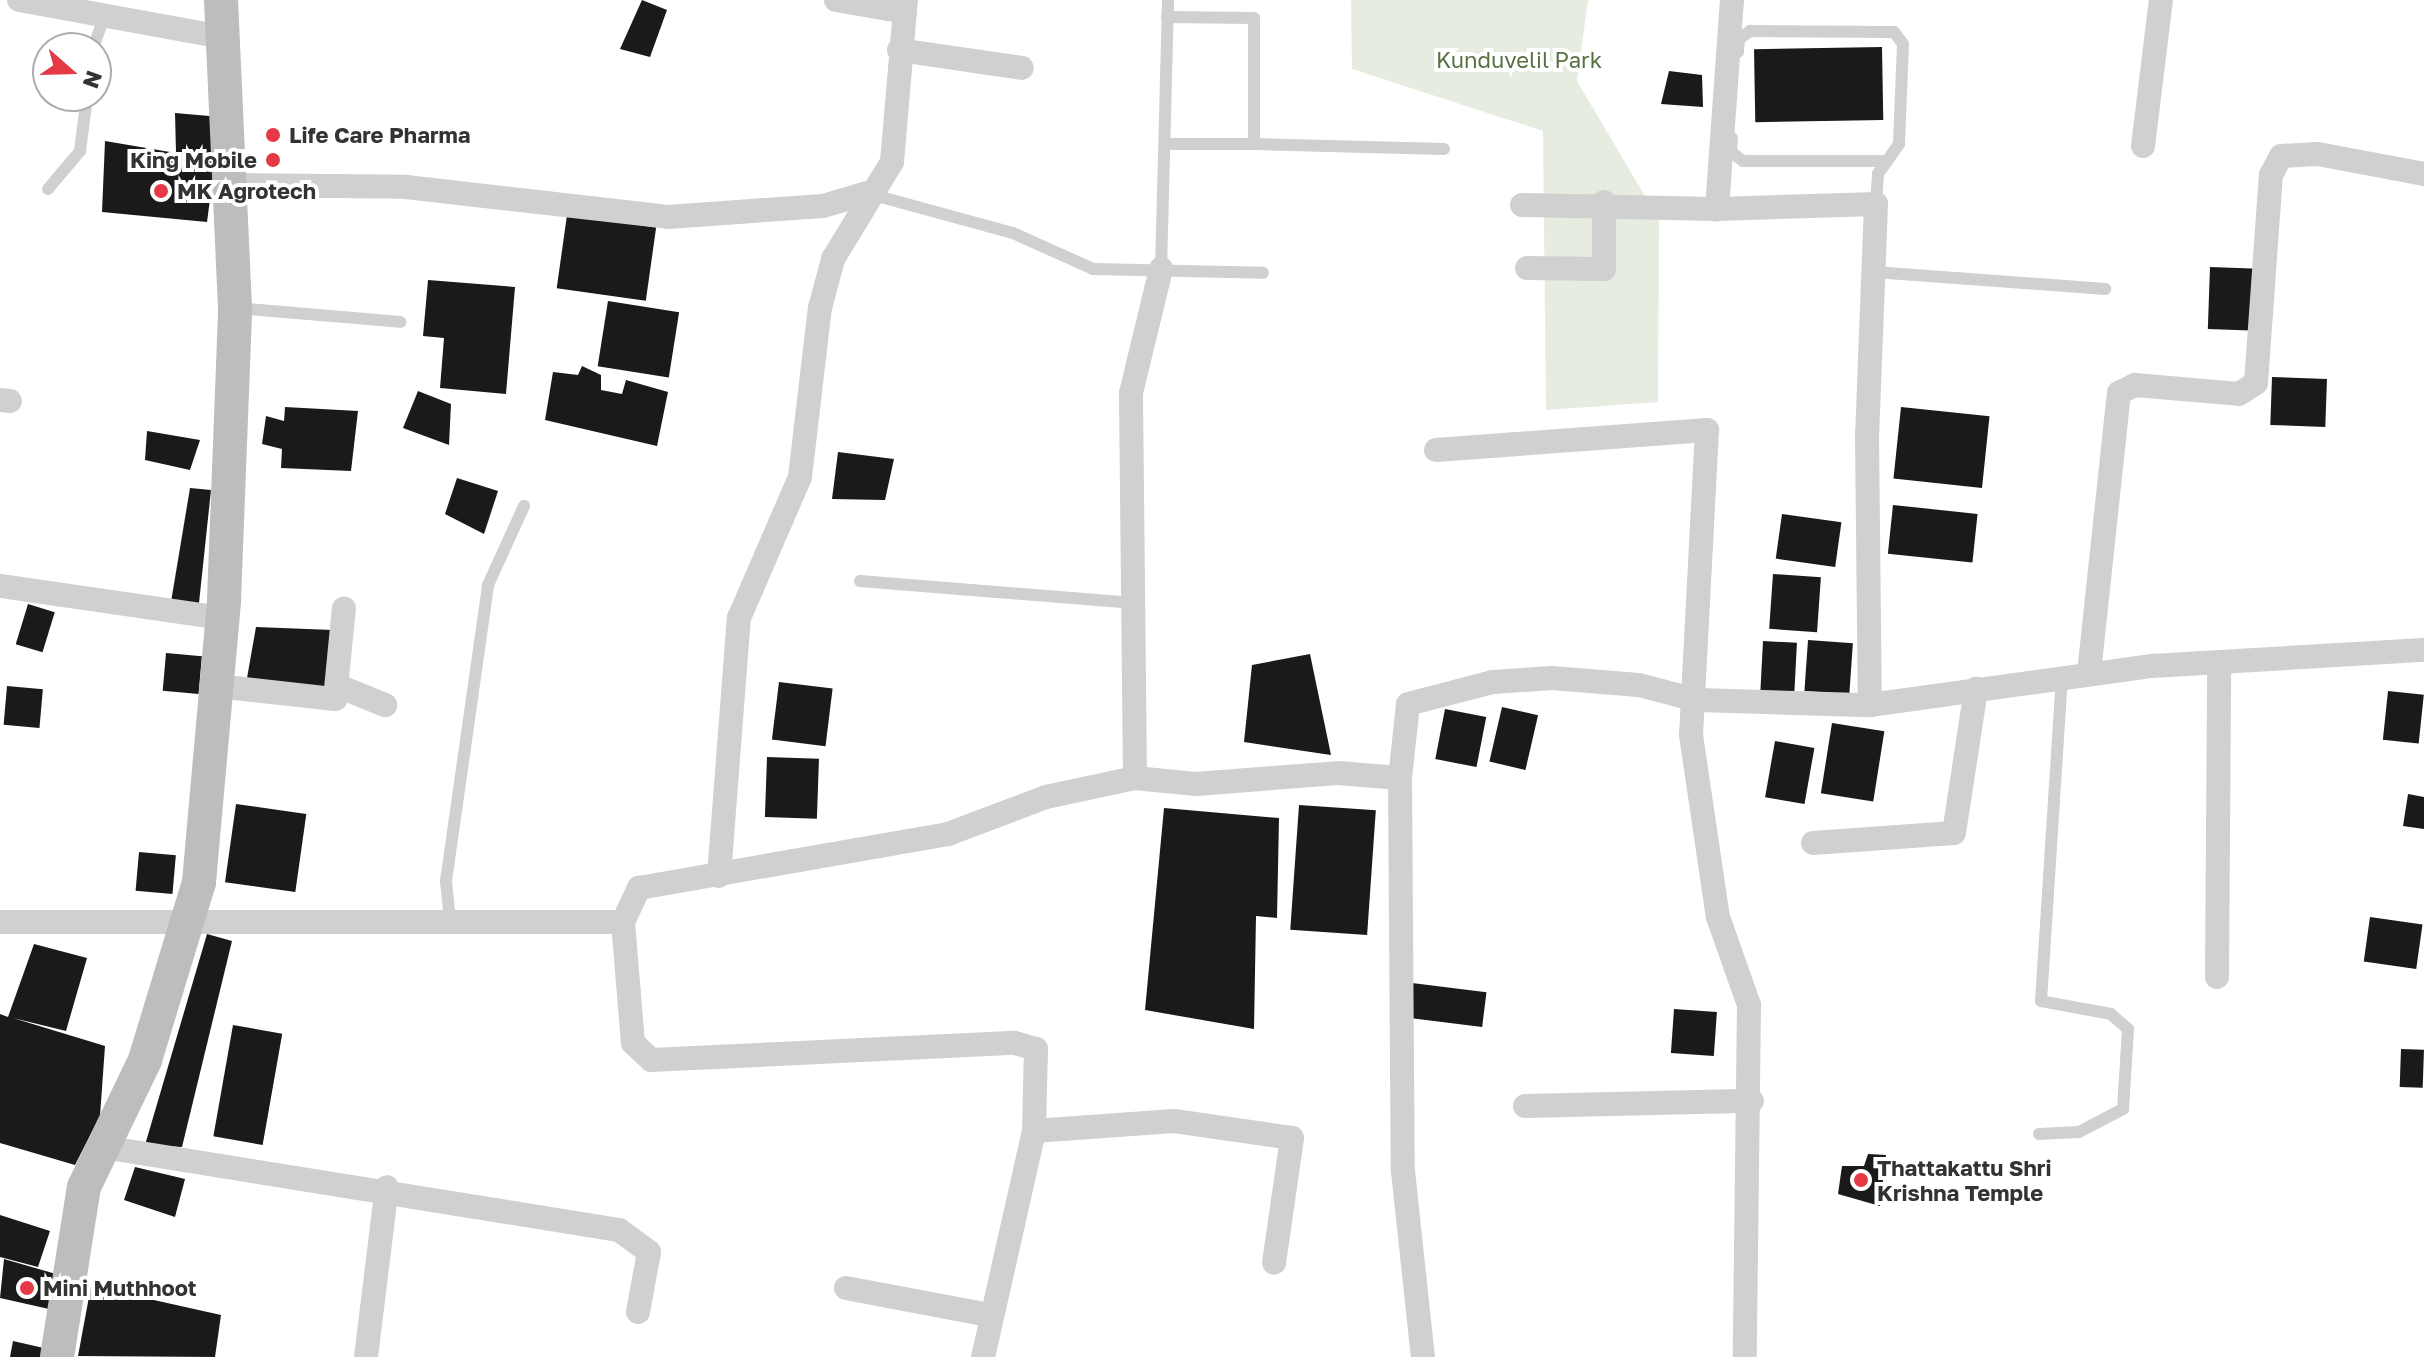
<!DOCTYPE html>
<style>
body{margin:0}
#map{position:relative;width:2424px;height:1357px;overflow:hidden;background:#fff;font-family:"Golos Text",sans-serif}
div>[style]{position:absolute}
.green>*{inset:0;background:#e6ecdf}
.building>*{inset:0;background:#1a1a1a;transform-origin:0 0}
.lane>*{height:12px;margin:-6px;padding:0 6px;transform-origin:6px;border-radius:6px;background:#d0d0d0}
.street>*{height:24px;margin:-12px;padding:0 12px;transform-origin:12px;border-radius:12px;background:#d0d0d0}
.secondary>*{height:34px;margin:-17px;padding:0 17px;transform-origin:17px;border-radius:17px;background:#bdbdbd}
.dots>*{width:22px;height:22px;translate:-50% -50%;box-sizing:border-box;border:4px solid #fff;border-radius:50%}
span{translate:-50% -50%;white-space:nowrap;text-align:center;line-height:1.15;-webkit-text-stroke:8px #fff;paint-order:stroke}
.park-label{font-size:22px;color:#56703f}
.poi-label{font-size:22px;color:#333;font-weight:700}
.left{translate:0 -50%;text-align:left}
.right{translate:-100% -50%;text-align:right}
.north{position:absolute;left:32px;top:32px;width:80px;height:80px;box-sizing:border-box;background:#fff;border:2px solid #adadad;border-radius:50%;rotate:110deg;font-size:22px;font-weight:700;line-height:32px;text-align:center;color:#333}
.north::after{content:'';display:block;margin:auto;width:28px;height:36px;background:#e63946;clip-path:polygon(50% 0,100% 100%,50% 72%,0 100%)}
</style>
<div id="map">
<div class="green">
<div style="clip-path:polygon(1351px 0,1588px 0,1577px 81px,1659px 220px,1658px 402px,1546px 410px,1543px 131px,1352px 69px)"></div>
</div>
<div class="building">
<div style="clip-path:polygon(642px 0,667px 10px,650px 57px,620px 49px)"></div>
<div style="left:1882px;top:47px;width:73px;height:128px;rotate:89deg"></div>
<div style="clip-path:polygon(1669px 71px,1702px 75px,1703px 107px,1661px 104px)"></div>
<div style="clip-path:polygon(175px 113px,221px 117px,207px 222px,102px 212px,105px 141px,176px 153px)"></div>
<div style="left:567px;top:215px;width:90px;height:74px;rotate:8deg"></div>
<div style="left:2210px;top:267px;width:49px;height:62px;rotate:2deg"></div>
<div style="clip-path:polygon(428px 280px,515px 287px,506px 394px,440px 388px,444px 338px,423px 336px)"></div>
<div style="left:608px;top:301px;width:72px;height:66px;rotate:9deg"></div>
<div style="clip-path:polygon(582px 366px,601px 375px,601px 390px,622px 394px,626px 380px,668px 392px,657px 446px,545px 420px,553px 372px,578px 375px)"></div>
<div style="left:2272px;top:377px;width:55px;height:48px;rotate:2deg"></div>
<div style="clip-path:polygon(418px 391px,451px 404px,449px 445px,403px 428px)"></div>
<div style="clip-path:polygon(285px 407px,358px 411px,351px 471px,281px 468px,282px 449px,262px 444px,266px 416px,284px 421px)"></div>
<div style="left:1901px;top:407px;width:89px;height:72px;rotate:6deg"></div>
<div style="clip-path:polygon(147px 431px,200px 440px,190px 470px,145px 460px)"></div>
<div style="clip-path:polygon(838px 452px,894px 459px,885px 500px,832px 499px)"></div>
<div style="clip-path:polygon(457px 478px,498px 491px,484px 534px,445px 514px)"></div>
<div style="clip-path:polygon(190px 488px,211px 490px,199px 603px,171px 602px)"></div>
<div style="left:1893px;top:505px;width:85px;height:49px;rotate:6deg"></div>
<div style="left:1782px;top:514px;width:60px;height:45px;rotate:8deg"></div>
<div style="left:1773px;top:574px;width:48px;height:55px;rotate:4deg"></div>
<div style="left:28px;top:604px;width:28px;height:42px;rotate:17deg"></div>
<div style="clip-path:polygon(256px 627px,333px 630px,328px 687px,247px 678px)"></div>
<div style="left:1808px;top:640px;width:45px;height:51px;rotate:4deg"></div>
<div style="left:1763px;top:641px;width:34px;height:50px;rotate:3deg"></div>
<div style="left:166px;top:653px;width:36px;height:38px;rotate:5deg"></div>
<div style="clip-path:polygon(1310px 654px,1331px 755px,1244px 742px,1252px 665px)"></div>
<div style="left:779px;top:682px;width:54px;height:58px;rotate:7deg"></div>
<div style="left:7px;top:686px;width:36px;height:39px;rotate:5deg"></div>
<div style="left:2388px;top:691px;width:36px;height:49px;rotate:6deg"></div>
<div style="left:1502px;top:707px;width:37px;height:56px;rotate:13deg"></div>
<div style="left:1445px;top:709px;width:42px;height:51px;rotate:11deg"></div>
<div style="left:1832px;top:723px;width:53px;height:71px;rotate:9deg"></div>
<div style="left:1775px;top:741px;width:40px;height:57px;rotate:10deg"></div>
<div style="left:767px;top:757px;width:52px;height:60px;rotate:2deg"></div>
<div style="clip-path:polygon(2408px 794px,2424px 797px,2424px 829px,2403px 826px)"></div>
<div style="left:236px;top:804px;width:71px;height:79px;rotate:8deg"></div>
<div style="left:1299px;top:805px;width:77px;height:125px;rotate:4deg"></div>
<div style="clip-path:polygon(1164px 808px,1279px 818px,1277px 918px,1256px 916px,1254px 1029px,1145px 1010px)"></div>
<div style="left:139px;top:852px;width:37px;height:39px;rotate:5deg"></div>
<div style="left:2370px;top:917px;width:53px;height:45px;rotate:8deg"></div>
<div style="clip-path:polygon(207px 934px,232px 941px,182px 1147px,145px 1145px)"></div>
<div style="clip-path:polygon(34px 944px,87px 958px,66px 1031px,13px 1018px,105px 1046px,100px 1116px,75px 1165px,0 1143px,0 1014px,8px 1017px)"></div>
<div style="left:1412px;top:983px;width:75px;height:35px;rotate:7deg"></div>
<div style="left:1674px;top:1009px;width:43px;height:44px;rotate:4deg"></div>
<div style="left:233px;top:1025px;width:50px;height:113px;rotate:10deg"></div>
<div style="left:2401px;top:1049px;width:23px;height:38px;rotate:2deg"></div>
<div style="clip-path:polygon(1868px 1154px,1886px 1155px,1880px 1206px,1838px 1194px,1842px 1166px,1864px 1166px)"></div>
<div style="clip-path:polygon(135px 1167px,185px 1179px,175px 1217px,124px 1200px)"></div>
<div style="clip-path:polygon(0 1215px,50px 1231px,38px 1267px,0 1257px)"></div>
<div style="clip-path:polygon(4px 1259px,56px 1274px,49px 1309px,0 1298px)"></div>
<div style="clip-path:polygon(91px 1286px,221px 1315px,215px 1357px,78px 1356px)"></div>
<div style="clip-path:polygon(13px 1341px,48px 1349px,47px 1357px,10px 1357px)"></div>
</div>
<div class="lane">
<div style="left:1167px;top:17px;width:87px;rotate:0.7deg"></div>
<div style="left:1254px;top:18px;width:126px;rotate:90deg"></div>
<div style="left:1254px;top:144px;width:190px;rotate:1.5deg"></div>
<div style="left:93px;top:48px;width:33px;rotate:-70deg"></div>
<div style="left:1738px;top:52px;width:13px;rotate:-86deg"></div>
<div style="left:1739px;top:39px;width:14px;rotate:-36deg"></div>
<div style="left:1750px;top:31px;width:144px;rotate:0.4deg"></div>
<div style="left:1894px;top:32px;width:15px;rotate:53deg"></div>
<div style="left:1903px;top:44px;width:100px;rotate:92.3deg"></div>
<div style="left:1899px;top:144px;width:37px;rotate:125deg"></div>
<div style="left:1878px;top:174px;width:30px;rotate:94deg"></div>
<div style="left:1732px;top:138px;width:14px;rotate:94deg"></div>
<div style="left:1731px;top:152px;width:15px;rotate:37deg"></div>
<div style="left:1743px;top:161px;width:144px"></div>
<div style="left:1168px;top:144px;width:86px"></div>
<div style="left:48px;top:189px;width:50px;rotate:-49.9deg"></div>
<div style="left:80px;top:151px;width:55px;rotate:-82.7deg"></div>
<div style="left:870px;top:194px;width:148px;rotate:15.3deg"></div>
<div style="left:1013px;top:233px;width:88px;rotate:24.2deg"></div>
<div style="left:1093px;top:269px;width:170px;rotate:1.3deg"></div>
<div style="left:1161px;top:269px;width:269px;rotate:-88.5deg"></div>
<div style="left:1874px;top:272px;width:232px;rotate:4.2deg"></div>
<div style="left:235px;top:308px;width:166px;rotate:4.8deg"></div>
<div style="left:860px;top:581px;width:272px;rotate:4.6deg"></div>
<div style="left:450px;top:921px;width:40px;rotate:-95.7deg"></div>
<div style="left:446px;top:881px;width:299px;rotate:-81.9deg"></div>
<div style="left:488px;top:585px;width:87px;rotate:-65.5deg"></div>
<div style="left:2039px;top:1134px;width:40px;rotate:-2.9deg"></div>
<div style="left:2079px;top:1132px;width:50px;rotate:-27.6deg"></div>
<div style="left:2123px;top:1109px;width:80px;rotate:-86.4deg"></div>
<div style="left:2128px;top:1029px;width:23px;rotate:-139deg"></div>
<div style="left:2111px;top:1014px;width:71px;rotate:-169.5deg"></div>
<div style="left:2041px;top:1001px;width:326px;rotate:-86.3deg"></div>
</div>
<div class="street">
<div style="left:19px;top:0;width:207px;rotate:10.3deg"></div>
<div style="left:836px;top:0;width:70px;rotate:9.9deg"></div>
<div style="left:1732px;top:0;width:210px;rotate:94.1deg"></div>
<div style="left:1717px;top:209px;width:159px;rotate:-1.8deg"></div>
<div style="left:1876px;top:204px;width:230px;rotate:92.2deg"></div>
<div style="left:1867px;top:434px;width:271px;rotate:89.4deg"></div>
<div style="left:899px;top:50px;width:124px;rotate:8.3deg"></div>
<div style="left:2143px;top:146px;width:147px;rotate:-83deg"></div>
<div style="left:228px;top:185px;width:178px;rotate:0.6deg"></div>
<div style="left:406px;top:187px;width:264px;rotate:6.5deg"></div>
<div style="left:668px;top:217px;width:155px;rotate:-4.1deg"></div>
<div style="left:823px;top:206px;width:46px;rotate:-16.5deg"></div>
<div style="left:1522px;top:205px;width:195px;rotate:1.2deg"></div>
<div style="left:1527px;top:268px;width:77px;rotate:0.7deg"></div>
<div style="left:1604px;top:269px;width:67px;rotate:-90deg"></div>
<div style="left:0;top:400px;width:10px;rotate:6deg"></div>
<div style="left:1436px;top:450px;width:272px;rotate:-4.2deg"></div>
<div style="left:1707px;top:430px;width:305px;rotate:93deg"></div>
<div style="left:1691px;top:735px;width:184px;rotate:81.6deg"></div>
<div style="left:1718px;top:917px;width:93px;rotate:70.6deg"></div>
<div style="left:1749px;top:1005px;width:352px;rotate:90.7deg"></div>
<div style="left:0;top:586px;width:225px;rotate:8.2deg"></div>
<div style="left:2089px;top:673px;width:282px;rotate:-83.9deg"></div>
<div style="left:2119px;top:393px;width:18px;rotate:-27deg"></div>
<div style="left:2135px;top:385px;width:104px;rotate:4.9deg"></div>
<div style="left:2239px;top:394px;width:20px;rotate:-33deg"></div>
<div style="left:2256px;top:383px;width:209px;rotate:-85.9deg"></div>
<div style="left:2271px;top:175px;width:21px;rotate:-62deg"></div>
<div style="left:2281px;top:156px;width:37px;rotate:-3deg"></div>
<div style="left:2318px;top:154px;width:108px;rotate:10.7deg"></div>
<div style="left:217px;top:686px;width:119px;rotate:6.3deg"></div>
<div style="left:335px;top:699px;width:91px;rotate:-84.4deg"></div>
<div style="left:338px;top:686px;width:51px;rotate:22deg"></div>
<div style="left:1135px;top:778px;width:385px;rotate:-90.6deg"></div>
<div style="left:1131px;top:393px;width:128px;rotate:-76.4deg"></div>
<div style="left:1400px;top:778px;width:393px;rotate:89.6deg"></div>
<div style="left:1403px;top:1171px;width:187px;rotate:83.9deg"></div>
<div style="left:1813px;top:843px;width:141px;rotate:-4.1deg"></div>
<div style="left:1954px;top:833px;width:146px;rotate:-81.3deg"></div>
<div style="left:719px;top:876px;width:259px;rotate:-85.6deg"></div>
<div style="left:739px;top:618px;width:154px;rotate:-66.6deg"></div>
<div style="left:800px;top:477px;width:170px;rotate:-83.3deg"></div>
<div style="left:820px;top:308px;width:51px;rotate:-75.1deg"></div>
<div style="left:833px;top:259px;width:114px;rotate:-58.7deg"></div>
<div style="left:892px;top:162px;width:163px;rotate:-85.1deg"></div>
<div style="left:0;top:922px;width:623px"></div>
<div style="left:623px;top:922px;width:121px;rotate:85.3deg"></div>
<div style="left:633px;top:1043px;width:25px;rotate:43deg"></div>
<div style="left:651px;top:1060px;width:364px;rotate:-2.7deg"></div>
<div style="left:1015px;top:1043px;width:22px;rotate:16deg"></div>
<div style="left:1036px;top:1049px;width:82px;rotate:91.4deg"></div>
<div style="left:1034px;top:1131px;width:232px;rotate:102.7deg"></div>
<div style="left:623px;top:922px;width:38px;rotate:-65deg"></div>
<div style="left:639px;top:888px;width:314px;rotate:-9.9deg"></div>
<div style="left:948px;top:834px;width:105px;rotate:-20.7deg"></div>
<div style="left:1046px;top:797px;width:91px;rotate:-12.1deg"></div>
<div style="left:1135px;top:778px;width:61px;rotate:5.6deg"></div>
<div style="left:1196px;top:784px;width:142px;rotate:-4.4deg"></div>
<div style="left:1338px;top:773px;width:62px;rotate:4.6deg"></div>
<div style="left:1400px;top:778px;width:74px;rotate:-83.8deg"></div>
<div style="left:1408px;top:704px;width:88px;rotate:-14.5deg"></div>
<div style="left:1493px;top:682px;width:59px;rotate:-3.9deg"></div>
<div style="left:1552px;top:678px;width:87px;rotate:4.6deg"></div>
<div style="left:1639px;top:685px;width:60px;rotate:14.5deg"></div>
<div style="left:1697px;top:700px;width:173px;rotate:1.7deg"></div>
<div style="left:1870px;top:705px;width:285px;rotate:-7.9deg"></div>
<div style="left:2152px;top:666px;width:272px;rotate:-3.4deg"></div>
<div style="left:2217px;top:977px;width:312px;rotate:-89.6deg"></div>
<div style="left:1525px;top:1106px;width:227px;rotate:-1.3deg"></div>
<div style="left:1034px;top:1131px;width:140px;rotate:-4.1deg"></div>
<div style="left:1174px;top:1121px;width:119px;rotate:8.2deg"></div>
<div style="left:1292px;top:1138px;width:126px;rotate:98.2deg"></div>
<div style="left:103px;top:1147px;width:523px;rotate:9.14deg"></div>
<div style="left:619px;top:1230px;width:37px;rotate:36deg"></div>
<div style="left:649px;top:1252px;width:61px;rotate:100.4deg"></div>
<div style="left:846px;top:1288px;width:146px;rotate:10.7deg"></div>
<div style="left:366px;top:1357px;width:171px;rotate:-83deg"></div>
</div>
<div class="secondary">
<div style="left:57px;top:1357px;width:172px;rotate:-81deg"></div>
<div style="left:84px;top:1187px;width:141px;rotate:-64.3deg"></div>
<div style="left:145px;top:1060px;width:186px;rotate:-73.1deg"></div>
<div style="left:199px;top:882px;width:283px;rotate:-84.9deg"></div>
<div style="left:224px;top:600px;width:292px;rotate:-87.8deg"></div>
<div style="left:235px;top:308px;width:308px;rotate:-92.6deg"></div>
</div>
<div class="dots">
<div style="left:273px;top:135px;background:#e63946"></div>
<div style="left:273px;top:160px;background:#e63946"></div>
<div style="left:161px;top:191px;background:#e63946"></div>
<div style="left:1861px;top:1180px;background:#e63946"></div>
<div style="left:27px;top:1288px;background:#e63946"></div>
</div>
<div class="park-label">
<span style="left:1519px;top:60px">Kunduvelil Park</span>
</div>
<div class="poi-label">
<span class="left" style="left:289px;top:135px">Life Care Pharma</span>
<span class="right" style="left:257px;top:160px">King Mobile</span>
<span class="left" style="left:177px;top:191px">MK Agrotech</span>
<span class="left" style="left:1877px;top:1180px">Thattakattu Shri<br>Krishna Temple</span>
<span class="left" style="left:43px;top:1288px">Mini Muthhoot</span>
</div>
<div class="north">N</div>
</div>
